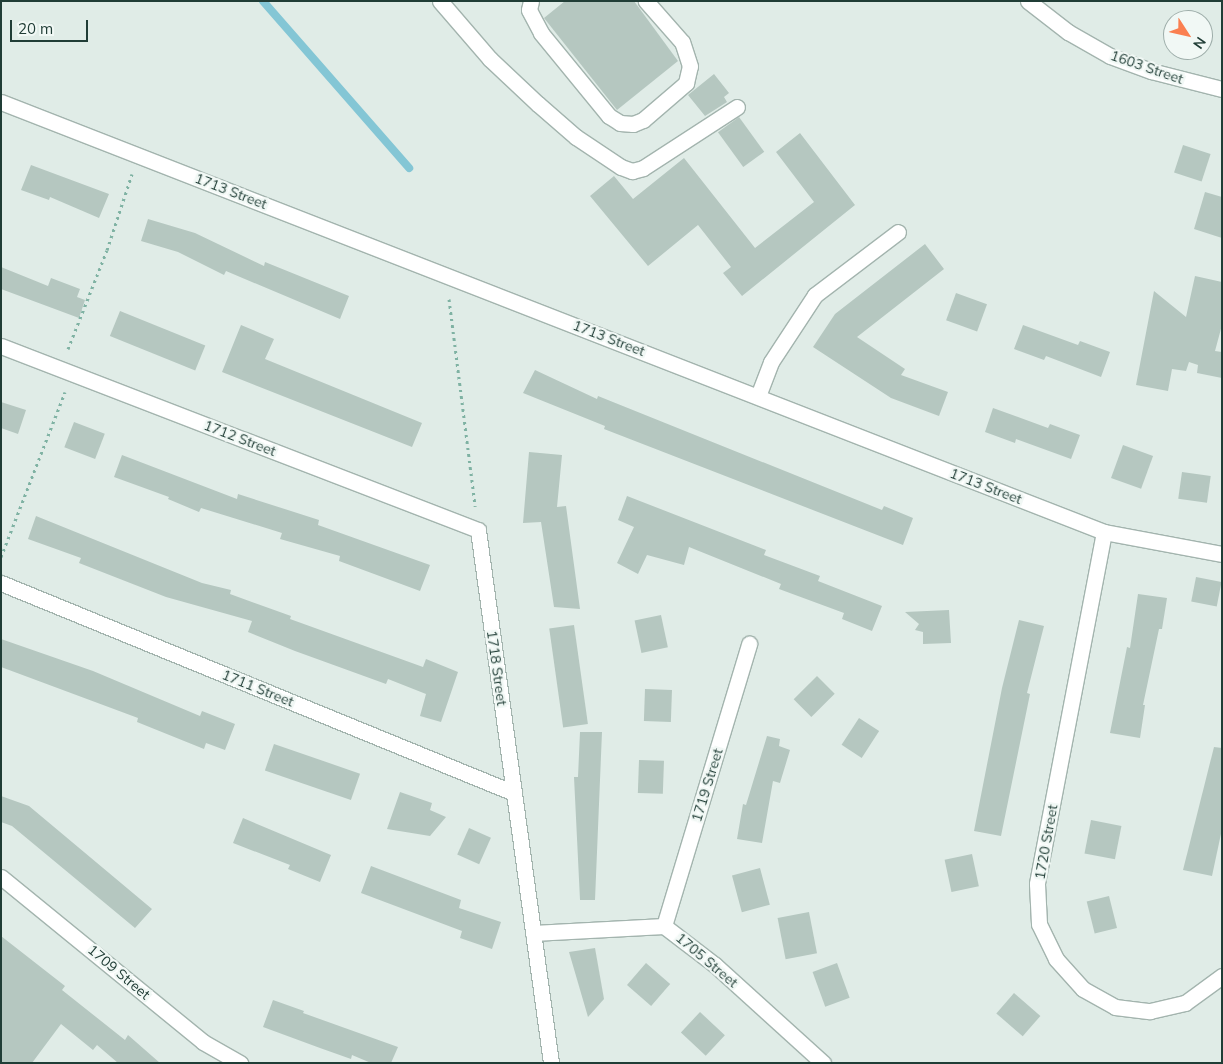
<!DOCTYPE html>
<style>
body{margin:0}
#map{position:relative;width:1223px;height:1064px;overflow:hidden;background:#e0ece7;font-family:Mulish,sans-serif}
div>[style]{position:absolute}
.stream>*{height:8px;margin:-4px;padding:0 4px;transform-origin:4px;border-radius:4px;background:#84c6d5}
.building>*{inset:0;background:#b5c7c0;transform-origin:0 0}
.path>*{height:3px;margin-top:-1.5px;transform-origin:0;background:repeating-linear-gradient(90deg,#7fb2a3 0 2.5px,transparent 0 6.5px)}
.roads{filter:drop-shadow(1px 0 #a3b4ae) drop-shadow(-1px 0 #a3b4ae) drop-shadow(0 1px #a3b4ae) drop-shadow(0 -1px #a3b4ae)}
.minor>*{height:15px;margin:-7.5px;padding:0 7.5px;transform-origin:7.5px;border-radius:7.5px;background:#fff}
span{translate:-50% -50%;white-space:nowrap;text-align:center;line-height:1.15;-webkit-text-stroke:4.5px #f1f8f5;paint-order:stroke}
.street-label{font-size:14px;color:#203d36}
.frame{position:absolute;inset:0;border:2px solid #203d36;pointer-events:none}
.north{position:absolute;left:1163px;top:10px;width:50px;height:50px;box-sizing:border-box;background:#f1f8f5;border:1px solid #9dada9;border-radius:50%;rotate:125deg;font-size:14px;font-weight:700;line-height:20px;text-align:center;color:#203d36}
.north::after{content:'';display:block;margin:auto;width:18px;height:22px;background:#fa7f50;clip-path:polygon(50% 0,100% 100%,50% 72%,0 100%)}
.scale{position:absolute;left:10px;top:20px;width:78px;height:22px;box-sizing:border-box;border:2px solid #203d36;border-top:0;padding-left:6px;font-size:15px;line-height:18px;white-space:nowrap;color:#203d36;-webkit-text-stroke:4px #f1f8f5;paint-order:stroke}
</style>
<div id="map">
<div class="stream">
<div style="left:263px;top:1px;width:222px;rotate:48.8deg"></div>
</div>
<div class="building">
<div style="clip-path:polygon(565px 1px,634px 1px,678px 61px,617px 110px,544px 18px)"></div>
<div style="clip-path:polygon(714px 74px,729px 93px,724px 97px,727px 102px,705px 116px,688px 95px)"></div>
<div style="left:739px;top:117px;width:43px;height:26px;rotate:54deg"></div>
<div style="clip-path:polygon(800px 133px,855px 205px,742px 296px,723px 273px,731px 267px,698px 225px,648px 266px,590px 196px,614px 176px,633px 199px,684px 158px,755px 248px,814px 202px,776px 152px)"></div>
<div style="left:1183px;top:145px;width:29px;height:29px;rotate:18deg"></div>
<div style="clip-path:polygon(31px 165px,109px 194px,99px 218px,50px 197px,49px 200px,21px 190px)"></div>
<div style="clip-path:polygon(1205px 192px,1222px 197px,1222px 238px,1194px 229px)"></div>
<div style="clip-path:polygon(148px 219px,195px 233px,264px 266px,265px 262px,349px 296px,340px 319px,226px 271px,224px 275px,178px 252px,141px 241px)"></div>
<div style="clip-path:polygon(925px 244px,944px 269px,857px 337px,905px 369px,901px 375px,948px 392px,939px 416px,891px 398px,813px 347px,835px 314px)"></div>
<div style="clip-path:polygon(1px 267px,48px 286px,51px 278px,80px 289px,77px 297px,85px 300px,79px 318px,1px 289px)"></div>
<div style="clip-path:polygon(1195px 276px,1222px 282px,1222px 325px,1215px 351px,1222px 352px,1222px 378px,1197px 373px,1198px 365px,1189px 362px,1186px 371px,1172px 369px,1168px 391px,1136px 385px,1154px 291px,1186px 317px)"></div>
<div style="left:956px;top:293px;width:33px;height:29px;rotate:20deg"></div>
<div style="left:120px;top:311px;width:92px;height:27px;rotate:22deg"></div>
<div style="clip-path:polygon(241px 325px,274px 339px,265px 359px,422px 423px,412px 447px,222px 372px)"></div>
<div style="clip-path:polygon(1023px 325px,1078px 345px,1080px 341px,1110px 352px,1101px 377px,1046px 356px,1044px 360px,1014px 349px)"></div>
<div style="clip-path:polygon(535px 370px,597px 399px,598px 396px,882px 510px,884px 506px,913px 518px,903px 545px,604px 429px,605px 426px,523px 393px)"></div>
<div style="clip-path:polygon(1px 402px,26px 410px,18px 434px,1px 428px)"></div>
<div style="clip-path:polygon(993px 408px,1048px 428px,1050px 424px,1080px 435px,1071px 459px,1016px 439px,1015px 443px,985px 432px)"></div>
<div style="left:74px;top:422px;width:33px;height:27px;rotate:21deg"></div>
<div style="left:1123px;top:445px;width:32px;height:35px;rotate:20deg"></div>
<div style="clip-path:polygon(529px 452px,562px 455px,557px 507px,566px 506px,580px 609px,554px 607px,541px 522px,523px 523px)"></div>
<div style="clip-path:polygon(122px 455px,237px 499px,238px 494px,319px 520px,318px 525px,430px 565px,420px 591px,339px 561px,340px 556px,280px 539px,282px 533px,201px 508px,199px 512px,168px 499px,169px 497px,114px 477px)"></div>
<div style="left:1182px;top:472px;width:29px;height:27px;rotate:8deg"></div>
<div style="clip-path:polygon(627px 496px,766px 550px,764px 555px,820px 576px,818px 581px,882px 606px,872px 631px,842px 619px,844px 613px,779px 589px,781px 584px,689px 547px,684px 565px,647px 555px,638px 574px,617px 563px,634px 527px,618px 520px)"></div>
<div style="clip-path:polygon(36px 516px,202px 583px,231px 590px,230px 594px,291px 616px,290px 619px,423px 667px,426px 659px,458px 672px,441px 722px,420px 716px,426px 694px,388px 679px,386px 684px,295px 651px,248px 632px,252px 621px,166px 597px,79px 563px,81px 558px,28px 539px)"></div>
<div style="left:1196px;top:577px;width:26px;height:25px;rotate:11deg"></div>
<div style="clip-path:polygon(1138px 594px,1167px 598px,1162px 629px,1159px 629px,1143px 705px,1145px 705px,1140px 738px,1110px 733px,1127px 647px,1130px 648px)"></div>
<div style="clip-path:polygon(949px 610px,951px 643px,923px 644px,923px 632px,915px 630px,919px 624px,905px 612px)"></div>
<div style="left:661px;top:615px;width:33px;height:27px;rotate:78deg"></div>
<div style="clip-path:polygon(1019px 620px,1044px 626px,1027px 693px,1030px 694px,1001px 836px,974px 831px,1002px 688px)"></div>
<div style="left:574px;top:625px;width:100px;height:25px;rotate:82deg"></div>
<div style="clip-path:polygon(1px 639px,93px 671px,200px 716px,202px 711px,235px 724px,225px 750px,206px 743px,204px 749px,137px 722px,138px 718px,1px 667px)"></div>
<div style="left:817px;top:676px;width:25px;height:33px;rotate:45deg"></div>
<div style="left:645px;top:689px;width:27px;height:32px;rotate:2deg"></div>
<div style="left:859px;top:718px;width:24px;height:32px;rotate:33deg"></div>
<div style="clip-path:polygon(580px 732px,602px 732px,595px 900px,580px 900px,574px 777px,578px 777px)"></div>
<div style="clip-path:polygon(767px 736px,780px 739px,779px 746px,790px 750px,780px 783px,773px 781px,762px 843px,737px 839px,743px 804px,746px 805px)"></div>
<div style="left:274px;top:744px;width:91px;height:28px;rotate:19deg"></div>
<div style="clip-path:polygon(1214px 747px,1222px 748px,1222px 829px,1212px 876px,1183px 870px)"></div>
<div style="left:639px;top:760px;width:25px;height:33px;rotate:2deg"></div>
<div style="clip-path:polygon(400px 792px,432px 803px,430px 810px,446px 817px,430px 836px,387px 829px)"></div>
<div style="clip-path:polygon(1px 796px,29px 806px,152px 909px,135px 928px,12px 826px,1px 822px)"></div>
<div style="clip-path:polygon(243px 818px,331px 855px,320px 882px,288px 869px,290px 865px,233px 843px)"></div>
<div style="left:1091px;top:820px;width:31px;height:34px;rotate:11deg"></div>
<div style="left:469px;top:828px;width:24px;height:29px;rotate:24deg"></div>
<div style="left:972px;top:854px;width:33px;height:28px;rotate:78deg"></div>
<div style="clip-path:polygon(371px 866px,461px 900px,459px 908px,501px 922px,492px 949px,460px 938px,462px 931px,361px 893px)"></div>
<div style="left:760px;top:868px;width:38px;height:29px;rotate:75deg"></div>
<div style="left:1109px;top:896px;width:33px;height:23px;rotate:76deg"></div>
<div style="left:809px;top:912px;width:42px;height:32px;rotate:79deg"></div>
<div style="clip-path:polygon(1px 936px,65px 986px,62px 990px,125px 1040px,128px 1035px,160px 1063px,118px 1063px,97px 1045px,93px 1050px,61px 1024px,32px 1063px,1px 1063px)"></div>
<div style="clip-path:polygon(595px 948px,604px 999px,588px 1017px,569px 952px)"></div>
<div style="left:646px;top:963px;width:32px;height:29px;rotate:41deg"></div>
<div style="left:837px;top:963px;width:37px;height:26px;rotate:70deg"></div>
<div style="left:1014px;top:993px;width:35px;height:27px;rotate:41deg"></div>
<div style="clip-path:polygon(273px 1000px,304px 1011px,303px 1013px,398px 1047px,391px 1063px,371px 1063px,352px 1055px,351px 1059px,320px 1048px,263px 1027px)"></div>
<div style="left:700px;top:1012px;width:34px;height:28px;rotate:43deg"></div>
</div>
<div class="path">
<div style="left:449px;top:299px;width:209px;rotate:82.8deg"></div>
<div style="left:68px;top:349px;width:106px;rotate:-68.5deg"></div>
<div style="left:107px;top:250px;width:80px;rotate:-71.8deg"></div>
<div style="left:1px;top:557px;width:177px;rotate:-68.8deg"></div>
</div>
<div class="roads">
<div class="minor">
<div style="left:440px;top:1px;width:77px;rotate:49.2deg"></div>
<div style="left:490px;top:59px;width:66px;rotate:43.2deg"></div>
<div style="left:538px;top:104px;width:50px;rotate:41deg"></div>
<div style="left:576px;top:137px;width:54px;rotate:33.7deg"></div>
<div style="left:621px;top:167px;width:12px;rotate:20deg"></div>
<div style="left:632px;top:171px;width:11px;rotate:-15deg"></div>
<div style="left:643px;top:168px;width:112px;rotate:-33deg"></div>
<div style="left:531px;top:1px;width:9px;rotate:103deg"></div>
<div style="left:529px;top:10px;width:26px;rotate:62deg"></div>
<div style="left:541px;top:33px;width:107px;rotate:50.7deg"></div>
<div style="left:609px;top:116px;width:13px;rotate:32deg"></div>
<div style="left:620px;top:123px;width:13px;rotate:4deg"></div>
<div style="left:633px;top:124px;width:11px;rotate:-22deg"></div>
<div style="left:643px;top:120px;width:57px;rotate:-40.7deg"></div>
<div style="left:686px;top:83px;width:17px;rotate:-77deg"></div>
<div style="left:690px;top:66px;width:25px;rotate:-108deg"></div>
<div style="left:682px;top:42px;width:55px;rotate:-131.3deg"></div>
<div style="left:1028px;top:1px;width:51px;rotate:37.8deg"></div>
<div style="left:1068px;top:32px;width:48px;rotate:29.7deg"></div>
<div style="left:1110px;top:56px;width:44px;rotate:20.1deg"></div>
<div style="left:1151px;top:71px;width:73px;rotate:14.2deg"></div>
<div style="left:1px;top:102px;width:1184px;rotate:21.3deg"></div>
<div style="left:1104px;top:532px;width:120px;rotate:10.6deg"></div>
<div style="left:1px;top:346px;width:511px;rotate:21.09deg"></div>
<div style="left:478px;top:530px;width:538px;rotate:82.2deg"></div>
<div style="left:758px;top:396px;width:36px;rotate:-69deg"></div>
<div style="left:771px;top:362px;width:80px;rotate:-56.7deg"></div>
<div style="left:815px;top:295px;width:104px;rotate:-37.2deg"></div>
<div style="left:1104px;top:532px;width:358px;rotate:100.8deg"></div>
<div style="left:1037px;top:884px;width:40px;rotate:87.1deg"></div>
<div style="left:1039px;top:924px;width:39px;rotate:64deg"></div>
<div style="left:1056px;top:959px;width:40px;rotate:48deg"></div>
<div style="left:1083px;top:989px;width:37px;rotate:29deg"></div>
<div style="left:1115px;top:1007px;width:35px;rotate:7deg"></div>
<div style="left:1150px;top:1011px;width:36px;rotate:-13deg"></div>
<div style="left:1185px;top:1003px;width:46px;rotate:-36.1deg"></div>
<div style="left:1px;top:583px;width:554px;rotate:22.26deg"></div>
<div style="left:1px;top:877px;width:261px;rotate:39.2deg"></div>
<div style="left:203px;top:1042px;width:43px;rotate:29.6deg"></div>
<div style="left:664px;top:926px;width:295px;rotate:-73.2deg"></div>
<div style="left:533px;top:933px;width:131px;rotate:-3.1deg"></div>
<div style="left:664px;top:926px;width:64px;rotate:37.4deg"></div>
<div style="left:715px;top:965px;width:146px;rotate:42.2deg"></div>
</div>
</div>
<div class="street-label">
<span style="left:1147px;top:67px;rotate:19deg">1603 Street</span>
<span style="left:231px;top:191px;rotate:21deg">1713 Street</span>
<span style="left:609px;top:338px;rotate:21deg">1713 Street</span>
<span style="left:240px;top:438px;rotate:21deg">1712 Street</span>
<span style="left:986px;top:486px;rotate:21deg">1713 Street</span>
<span style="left:497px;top:668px;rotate:82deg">1718 Street</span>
<span style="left:258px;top:688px;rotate:22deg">1711 Street</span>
<span style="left:707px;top:785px;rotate:-73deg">1719 Street</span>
<span style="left:1046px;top:842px;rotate:-80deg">1720 Street</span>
<span style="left:707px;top:960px;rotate:40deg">1705 Street</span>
<span style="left:119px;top:972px;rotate:40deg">1709 Street</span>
</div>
<div class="frame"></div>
<div class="north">N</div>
<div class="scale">20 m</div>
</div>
